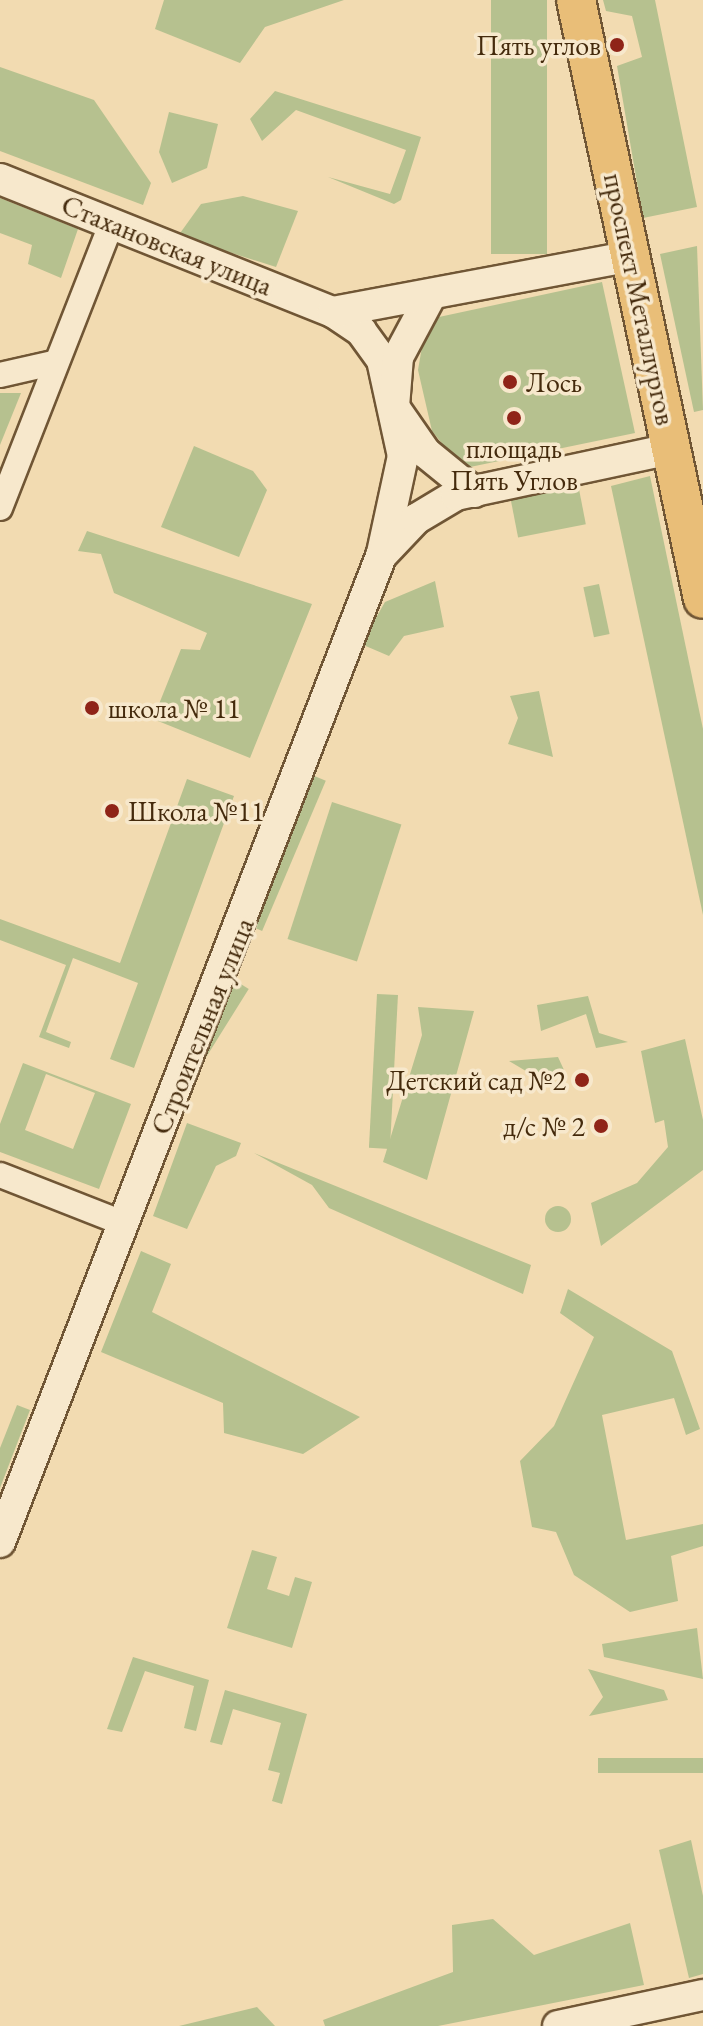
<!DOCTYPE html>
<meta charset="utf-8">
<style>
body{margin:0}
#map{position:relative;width:703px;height:2026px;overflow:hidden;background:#f2dbb1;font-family:"EB Garamond",serif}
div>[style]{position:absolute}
.green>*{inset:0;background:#b6c18f;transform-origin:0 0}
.round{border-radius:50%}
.roads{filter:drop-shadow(2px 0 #705635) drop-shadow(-2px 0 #705635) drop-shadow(0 2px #705635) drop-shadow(0 -2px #705635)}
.minor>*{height:24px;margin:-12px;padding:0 12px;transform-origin:12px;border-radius:12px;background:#f7e8cc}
.tertiary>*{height:30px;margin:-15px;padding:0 15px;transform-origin:15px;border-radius:15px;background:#f7e8cc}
.primary>*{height:38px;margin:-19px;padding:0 19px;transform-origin:19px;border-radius:19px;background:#e9be78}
.dots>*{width:22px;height:22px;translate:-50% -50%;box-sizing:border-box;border:4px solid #f7e8cc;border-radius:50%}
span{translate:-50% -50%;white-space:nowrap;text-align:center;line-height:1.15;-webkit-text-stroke:7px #f7e8cc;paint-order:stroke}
.poi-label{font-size:28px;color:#442a0c}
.right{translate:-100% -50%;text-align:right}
.left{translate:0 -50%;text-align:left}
.street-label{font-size:28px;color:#442a0c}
</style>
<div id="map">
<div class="green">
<div style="clip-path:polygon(164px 0,344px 0,265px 27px,240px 63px,155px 29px)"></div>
<div style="left:491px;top:0;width:56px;height:254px"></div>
<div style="clip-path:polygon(603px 0,655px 0,697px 207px,643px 218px,617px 66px,642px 57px,632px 16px,606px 11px)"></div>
<div style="clip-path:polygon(0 67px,94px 100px,151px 183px,143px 205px,0 151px)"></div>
<div style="clip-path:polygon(275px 91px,421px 137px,401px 200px,394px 204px,328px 177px,390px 194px,406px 150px,296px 110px,262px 141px,250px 119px)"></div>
<div style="clip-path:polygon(169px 112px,218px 124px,207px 168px,172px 183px,159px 152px)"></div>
<div style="clip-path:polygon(243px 196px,298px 211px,276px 267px,178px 236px,201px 204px)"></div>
<div style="clip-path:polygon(0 198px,78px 229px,61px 278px,28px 264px,32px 245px,0 233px)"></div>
<div style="clip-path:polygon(697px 246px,703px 410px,694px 412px,660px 254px)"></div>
<div style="clip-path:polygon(602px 282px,635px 433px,470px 467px,448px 451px,432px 431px,418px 370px,423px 341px,439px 317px)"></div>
<div style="clip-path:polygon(0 393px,21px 393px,0 445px)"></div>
<div style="clip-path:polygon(194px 446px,253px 471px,267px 490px,239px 557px,161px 527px)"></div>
<div style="clip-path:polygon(650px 476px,703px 729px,703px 915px,611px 486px)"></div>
<div style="left:578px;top:484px;width:41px;height:69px;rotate:79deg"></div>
<div style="clip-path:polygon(87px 531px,312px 604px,250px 758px,153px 719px,181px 649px,200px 650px,207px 633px,114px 593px,101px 554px,78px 551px)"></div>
<div style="clip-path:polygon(435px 581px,444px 627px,404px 636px,389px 656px,361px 644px,385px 602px)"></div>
<div style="left:599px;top:584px;width:51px;height:16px;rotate:78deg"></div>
<div style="clip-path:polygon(539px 691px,553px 757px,508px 744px,518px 718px,510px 696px)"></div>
<div style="left:312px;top:775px;width:15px;height:163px;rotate:23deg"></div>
<div style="clip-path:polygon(187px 779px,234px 796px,134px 1068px,110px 1059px,138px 983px,73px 958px,46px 1032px,71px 1042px,69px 1048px,39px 1037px,66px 965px,0 940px,0 919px,120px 963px)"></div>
<div style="left:332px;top:802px;width:73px;height:144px;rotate:18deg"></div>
<div style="left:236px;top:981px;width:15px;height:114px;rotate:32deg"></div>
<div style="left:377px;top:994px;width:21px;height:154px;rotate:3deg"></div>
<div style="clip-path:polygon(588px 996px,599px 1033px,628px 1042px,596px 1048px,586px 1014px,541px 1031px,537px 1005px)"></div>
<div style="clip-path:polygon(418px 1007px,474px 1011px,427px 1180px,383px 1162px,422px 1035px)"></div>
<div style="clip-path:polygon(685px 1039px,703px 1120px,703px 1170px,601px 1246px,591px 1203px,637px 1183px,668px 1147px,664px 1120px,655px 1123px,641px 1051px)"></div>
<div style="clip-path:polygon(558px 1057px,564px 1070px,536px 1077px,509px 1061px)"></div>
<div style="clip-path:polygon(evenodd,23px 1063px,131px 1104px,99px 1189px,0 1152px,0 1124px,23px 1063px,46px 1074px,95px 1093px,73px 1149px,25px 1130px,46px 1074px)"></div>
<div style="clip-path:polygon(187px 1123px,241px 1143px,236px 1156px,216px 1166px,187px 1229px,153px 1216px)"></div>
<div style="clip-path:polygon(254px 1153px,531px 1265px,523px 1294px,329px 1208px,312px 1185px)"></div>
<div class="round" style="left:545px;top:1206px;width:26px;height:26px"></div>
<div style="clip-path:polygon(141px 1251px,171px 1264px,152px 1312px,360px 1417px,303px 1454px,224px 1433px,223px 1403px,101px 1352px)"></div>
<div style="clip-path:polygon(568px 1289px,672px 1351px,700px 1429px,686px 1435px,674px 1398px,602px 1415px,626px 1540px,703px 1524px,703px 1546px,671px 1556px,678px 1601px,630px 1612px,574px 1575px,556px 1532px,532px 1527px,520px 1461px,554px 1426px,594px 1337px,560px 1313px)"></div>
<div style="clip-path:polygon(17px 1405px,30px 1410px,0 1488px,0 1448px)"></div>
<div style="clip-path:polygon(252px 1550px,277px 1557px,267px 1589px,289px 1596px,295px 1577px,312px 1582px,292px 1648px,227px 1628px)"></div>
<div style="clip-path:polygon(697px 1628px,703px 1679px,604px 1657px,602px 1644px)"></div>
<div style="clip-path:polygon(133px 1657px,209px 1680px,196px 1731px,184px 1728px,194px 1686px,145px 1671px,122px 1732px,107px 1729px)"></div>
<div style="clip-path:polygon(588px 1669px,664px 1690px,668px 1700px,589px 1716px,603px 1697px)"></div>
<div style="clip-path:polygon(225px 1690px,307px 1714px,282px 1804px,272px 1801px,280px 1773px,268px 1770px,281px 1723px,233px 1709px,222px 1745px,210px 1742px)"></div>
<div style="left:703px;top:1758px;width:15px;height:105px;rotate:90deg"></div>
<div style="clip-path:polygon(691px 1840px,703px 1896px,703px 1974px,689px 1978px,659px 1850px)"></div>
<div style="clip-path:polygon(493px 1919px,534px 1955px,630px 1923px,644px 1985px,438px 2026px,325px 2026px,323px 2020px,453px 1972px,452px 1925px)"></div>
<div style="clip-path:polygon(257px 2007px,275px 2026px,179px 2026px)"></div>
</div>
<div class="roads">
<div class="minor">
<div style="left:0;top:375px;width:58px;rotate:-12.8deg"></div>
<div style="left:0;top:508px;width:307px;rotate:-68.6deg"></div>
<div style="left:0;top:1175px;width:134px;rotate:21.4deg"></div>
</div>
<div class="tertiary">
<div style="left:0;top:179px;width:359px;rotate:21.8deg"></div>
<div style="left:333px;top:312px;width:34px;rotate:34deg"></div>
<div style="left:361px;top:331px;width:36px;rotate:54deg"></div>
<div style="left:382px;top:360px;width:98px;rotate:77.7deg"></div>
<div style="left:403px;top:456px;width:99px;rotate:102.2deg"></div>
<div style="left:429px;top:299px;width:66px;rotate:118.1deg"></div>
<div style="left:398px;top:357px;width:50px;rotate:94.6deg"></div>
<div style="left:394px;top:407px;width:56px;rotate:55.2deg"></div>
<div style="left:426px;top:453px;width:62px;rotate:39.1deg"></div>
<div style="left:333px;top:312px;width:303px;rotate:-10.6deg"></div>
<div style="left:0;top:1542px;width:1057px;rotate:-68.87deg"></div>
<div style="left:381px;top:556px;width:51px;rotate:-46.6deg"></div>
<div style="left:416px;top:519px;width:47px;rotate:-31deg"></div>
<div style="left:456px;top:495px;width:220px;rotate:-12.1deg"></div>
<div style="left:558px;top:2026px;width:148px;rotate:-12.1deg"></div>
</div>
<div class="primary">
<div style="left:576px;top:0;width:612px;rotate:78.03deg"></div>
</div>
</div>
<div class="dots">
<div style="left:617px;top:45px;background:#8f2418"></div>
<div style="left:510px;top:382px;background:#8f2418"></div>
<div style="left:514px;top:418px;background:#8f2418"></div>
<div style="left:92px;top:708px;background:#8f2418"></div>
<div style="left:112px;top:811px;background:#8f2418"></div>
<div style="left:582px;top:1080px;background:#8f2418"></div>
<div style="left:601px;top:1126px;background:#8f2418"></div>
</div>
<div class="poi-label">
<span class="right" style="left:601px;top:45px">Пять углов</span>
<span class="left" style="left:526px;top:382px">Лось</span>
<span style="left:514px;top:464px">площадь<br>Пять Углов</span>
<span class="left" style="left:108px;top:708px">школа № 11</span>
<span class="left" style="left:128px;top:811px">Школа №11</span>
<span class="right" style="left:566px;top:1080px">Детский сад №2</span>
<span class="right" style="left:585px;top:1126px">д/с № 2</span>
</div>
<div class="street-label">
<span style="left:167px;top:245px;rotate:22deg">Стахановская улица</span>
<span style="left:640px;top:299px;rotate:78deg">проспект Металлургов</span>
<span style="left:202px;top:1026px;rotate:-68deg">Строительная улица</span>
</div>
</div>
